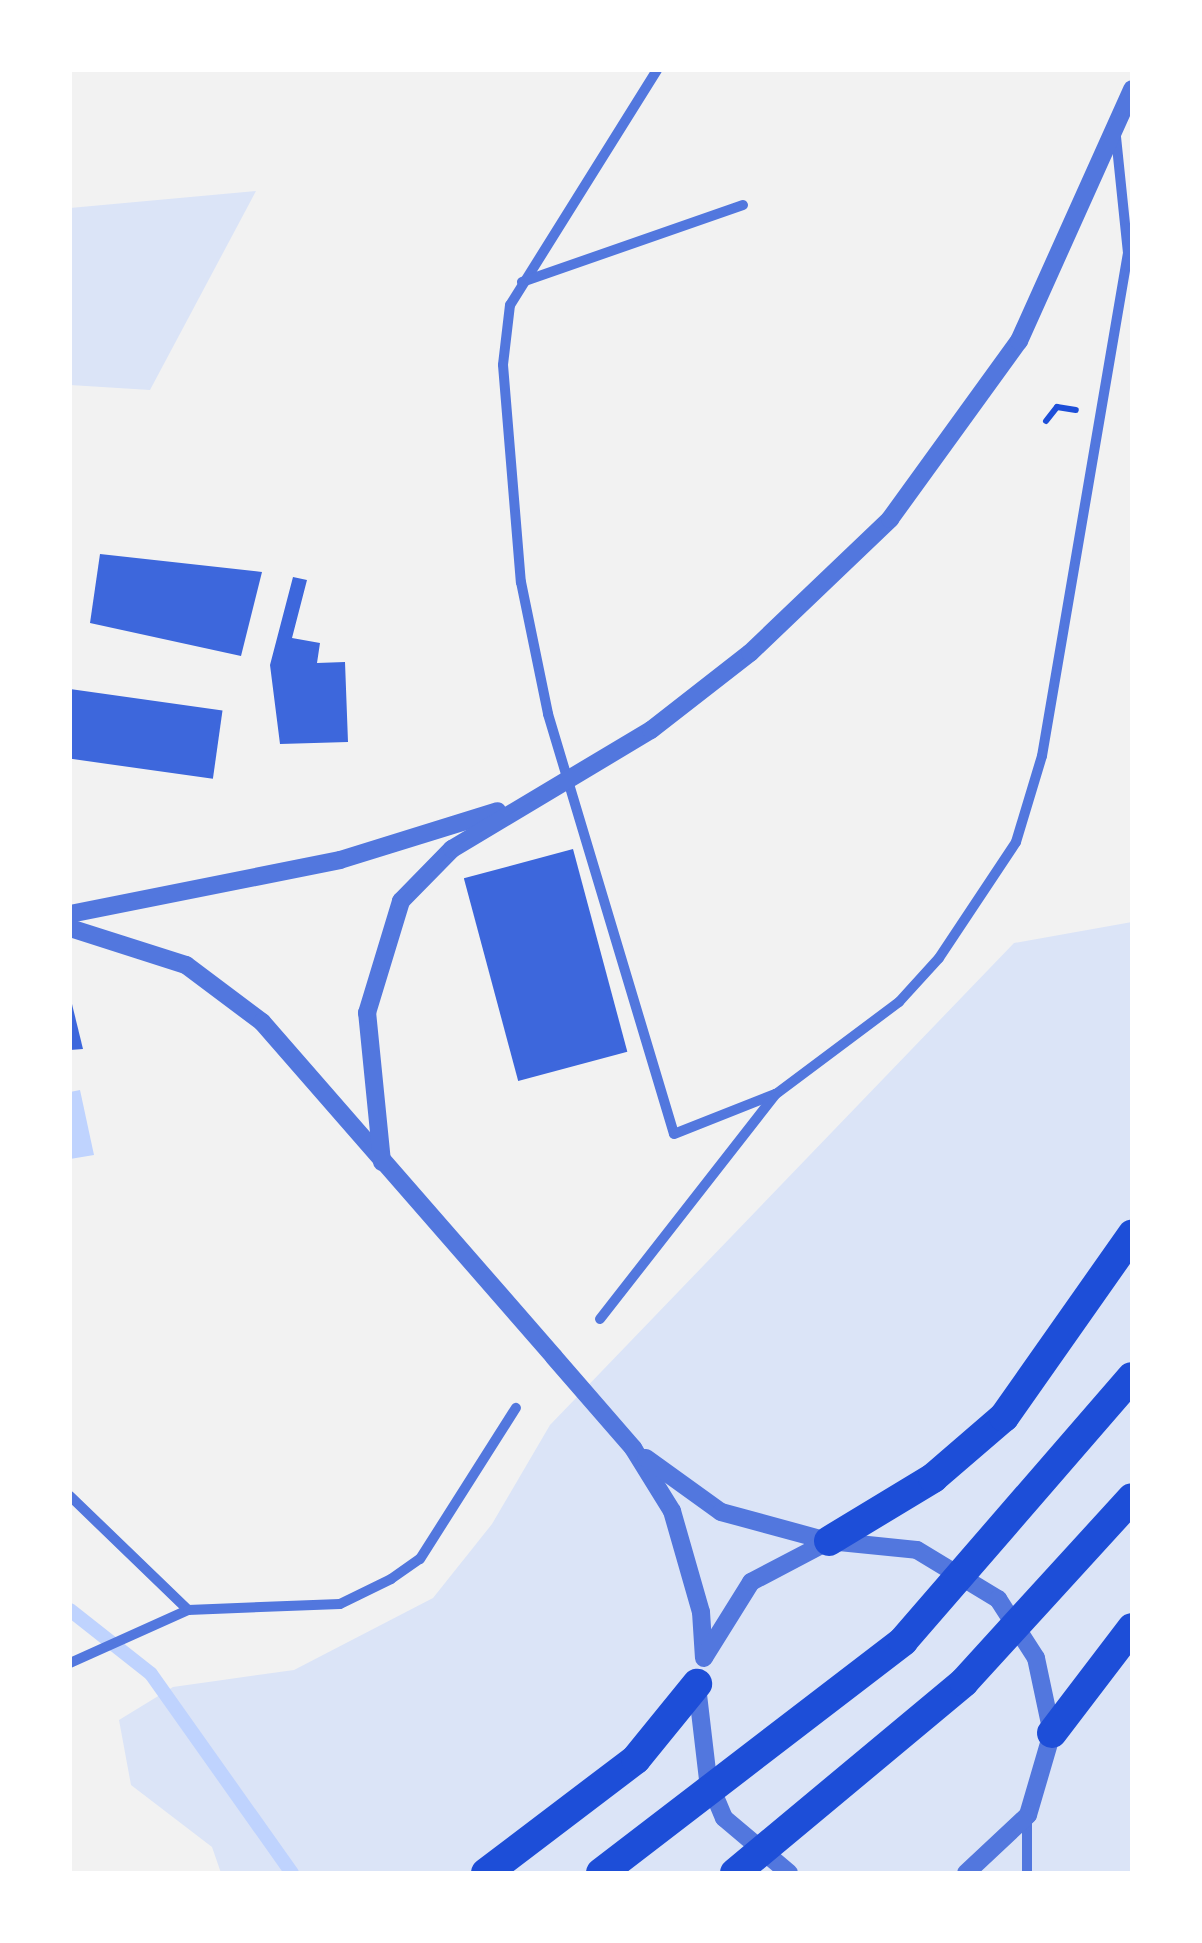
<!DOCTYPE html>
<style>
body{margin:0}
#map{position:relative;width:1202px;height:1943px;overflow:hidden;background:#f2f2f2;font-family:"Titillium Web",sans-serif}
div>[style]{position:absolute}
.green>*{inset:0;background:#dbe4f7}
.water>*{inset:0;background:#bfd3fe}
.stream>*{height:14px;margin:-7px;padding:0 7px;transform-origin:7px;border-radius:7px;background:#bfd3fe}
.building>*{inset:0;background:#3d67dc;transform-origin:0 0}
.path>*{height:6px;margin:-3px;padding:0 3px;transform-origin:3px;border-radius:3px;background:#1d4ed8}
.minor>*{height:10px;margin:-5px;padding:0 5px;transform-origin:5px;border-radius:5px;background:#5277de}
.tertiary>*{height:18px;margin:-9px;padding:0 9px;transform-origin:9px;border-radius:9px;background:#5277de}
.motorway>*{height:30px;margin:-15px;padding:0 15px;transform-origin:15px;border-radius:15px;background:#1d4ed8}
span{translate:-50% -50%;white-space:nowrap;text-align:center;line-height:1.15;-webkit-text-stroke:9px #fff;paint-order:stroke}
.frame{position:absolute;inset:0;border:72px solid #fff;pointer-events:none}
</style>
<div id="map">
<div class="green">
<div style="clip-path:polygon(256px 191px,150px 390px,70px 385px,70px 208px)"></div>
<div style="clip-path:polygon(1132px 922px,1132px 1873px,221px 1873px,212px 1847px,131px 1785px,119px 1720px,173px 1687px,294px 1670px,433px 1598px,492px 1524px,550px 1425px,1014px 943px)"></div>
</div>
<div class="water">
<div style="clip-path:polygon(80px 1090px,94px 1155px,70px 1159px,70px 1092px)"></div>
</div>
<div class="stream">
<div style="left:70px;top:1610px;width:103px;rotate:38.3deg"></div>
<div style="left:151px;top:1674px;width:244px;rotate:54.7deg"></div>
</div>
<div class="building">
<div style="clip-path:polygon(100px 554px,262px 572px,241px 656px,90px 623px)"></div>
<div style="clip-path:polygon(293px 577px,307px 580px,292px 638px,320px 643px,317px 663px,345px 662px,348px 742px,280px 744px,270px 665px)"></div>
<div style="left:70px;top:689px;width:154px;height:69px;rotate:8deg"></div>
<div style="left:573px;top:849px;width:210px;height:113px;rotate:75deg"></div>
<div style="clip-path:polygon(70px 1000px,71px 1000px,83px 1049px,70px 1050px)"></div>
</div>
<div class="path">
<div style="left:1046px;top:421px;width:18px;rotate:-52deg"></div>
<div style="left:1057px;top:407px;width:19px;rotate:9deg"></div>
</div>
<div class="minor">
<div style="left:657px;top:70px;width:277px;rotate:122deg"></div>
<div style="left:510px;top:305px;width:60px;rotate:96.7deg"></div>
<div style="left:503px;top:365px;width:218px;rotate:85.3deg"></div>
<div style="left:521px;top:582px;width:135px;rotate:78.4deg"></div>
<div style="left:548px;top:714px;width:438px;rotate:73.3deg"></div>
<div style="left:674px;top:1134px;width:109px;rotate:-21.6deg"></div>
<div style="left:522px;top:282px;width:234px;rotate:-19.2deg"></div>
<div style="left:600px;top:1319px;width:286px;rotate:-52deg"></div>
<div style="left:776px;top:1094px;width:154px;rotate:-36.8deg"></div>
<div style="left:899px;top:1002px;width:59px;rotate:-47.7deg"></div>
<div style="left:939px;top:958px;width:139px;rotate:-56.4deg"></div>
<div style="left:1016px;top:842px;width:90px;rotate:-73.2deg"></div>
<div style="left:1042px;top:756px;width:510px;rotate:-80.3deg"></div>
<div style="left:1128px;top:253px;width:118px;rotate:-95.9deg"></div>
<div style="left:70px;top:1496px;width:164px;rotate:44deg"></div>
<div style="left:70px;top:1663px;width:129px;rotate:-24.2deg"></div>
<div style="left:188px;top:1610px;width:152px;rotate:-2.3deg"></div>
<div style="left:340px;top:1604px;width:57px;rotate:-26.1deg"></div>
<div style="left:391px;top:1579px;width:35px;rotate:-35deg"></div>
<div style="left:420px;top:1559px;width:179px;rotate:-57.6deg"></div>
<div style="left:1027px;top:1873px;width:53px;rotate:-90deg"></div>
</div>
<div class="tertiary">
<div style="left:70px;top:914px;width:275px;rotate:-11.3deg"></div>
<div style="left:340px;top:860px;width:165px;rotate:-17.2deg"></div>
<div style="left:70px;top:928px;width:122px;rotate:17.7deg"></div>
<div style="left:186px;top:965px;width:95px;rotate:36.9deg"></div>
<div style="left:262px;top:1022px;width:444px;rotate:48.9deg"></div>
<div style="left:554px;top:1357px;width:121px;rotate:49deg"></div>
<div style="left:633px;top:1448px;width:74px;rotate:58.2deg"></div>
<div style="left:672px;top:1511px;width:105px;rotate:74deg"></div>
<div style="left:701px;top:1612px;width:46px;rotate:86.3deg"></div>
<div style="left:382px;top:1162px;width:150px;rotate:-95.7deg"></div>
<div style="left:367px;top:1013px;width:117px;rotate:-73.1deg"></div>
<div style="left:401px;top:901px;width:73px;rotate:-45.6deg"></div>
<div style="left:452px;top:849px;width:232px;rotate:-30.9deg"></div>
<div style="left:651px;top:730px;width:125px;rotate:-37.9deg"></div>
<div style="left:750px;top:653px;width:194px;rotate:-43.7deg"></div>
<div style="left:890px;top:519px;width:220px;rotate:-54.1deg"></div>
<div style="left:1019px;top:341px;width:276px;rotate:-65.8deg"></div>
<div style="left:646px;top:1458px;width:92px;rotate:35.8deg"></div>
<div style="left:721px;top:1512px;width:111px;rotate:15.2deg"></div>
<div style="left:705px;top:1656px;width:87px;rotate:-58.1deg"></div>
<div style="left:751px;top:1582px;width:88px;rotate:-27.7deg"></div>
<div style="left:829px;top:1541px;width:88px;rotate:5.8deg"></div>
<div style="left:917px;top:1550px;width:95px;rotate:31.2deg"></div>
<div style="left:998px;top:1599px;width:70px;rotate:57.2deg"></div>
<div style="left:1036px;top:1658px;width:77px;rotate:78deg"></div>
<div style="left:1052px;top:1733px;width:85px;rotate:106.3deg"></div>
<div style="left:1028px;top:1815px;width:85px;rotate:136.9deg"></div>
<div style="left:697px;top:1686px;width:95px;rotate:83.3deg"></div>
<div style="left:708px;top:1780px;width:41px;rotate:67.2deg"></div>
<div style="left:724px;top:1818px;width:85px;rotate:40.2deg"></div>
</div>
<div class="motorway">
<div style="left:829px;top:1541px;width:122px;rotate:-31.2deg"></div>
<div style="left:933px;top:1478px;width:94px;rotate:-40.7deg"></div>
<div style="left:1004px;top:1417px;width:223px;rotate:-54.9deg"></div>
<div style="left:1052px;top:1733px;width:132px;rotate:-52.7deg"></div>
<div style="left:486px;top:1873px;width:188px;rotate:-37.2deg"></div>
<div style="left:636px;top:1759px;width:97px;rotate:-50.9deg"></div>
<div style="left:601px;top:1873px;width:381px;rotate:-37.5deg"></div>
<div style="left:903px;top:1641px;width:349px;rotate:-49.1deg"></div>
<div style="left:735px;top:1873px;width:298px;rotate:-39.8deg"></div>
<div style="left:964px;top:1682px;width:249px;rotate:-47.6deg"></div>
</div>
<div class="frame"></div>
</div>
